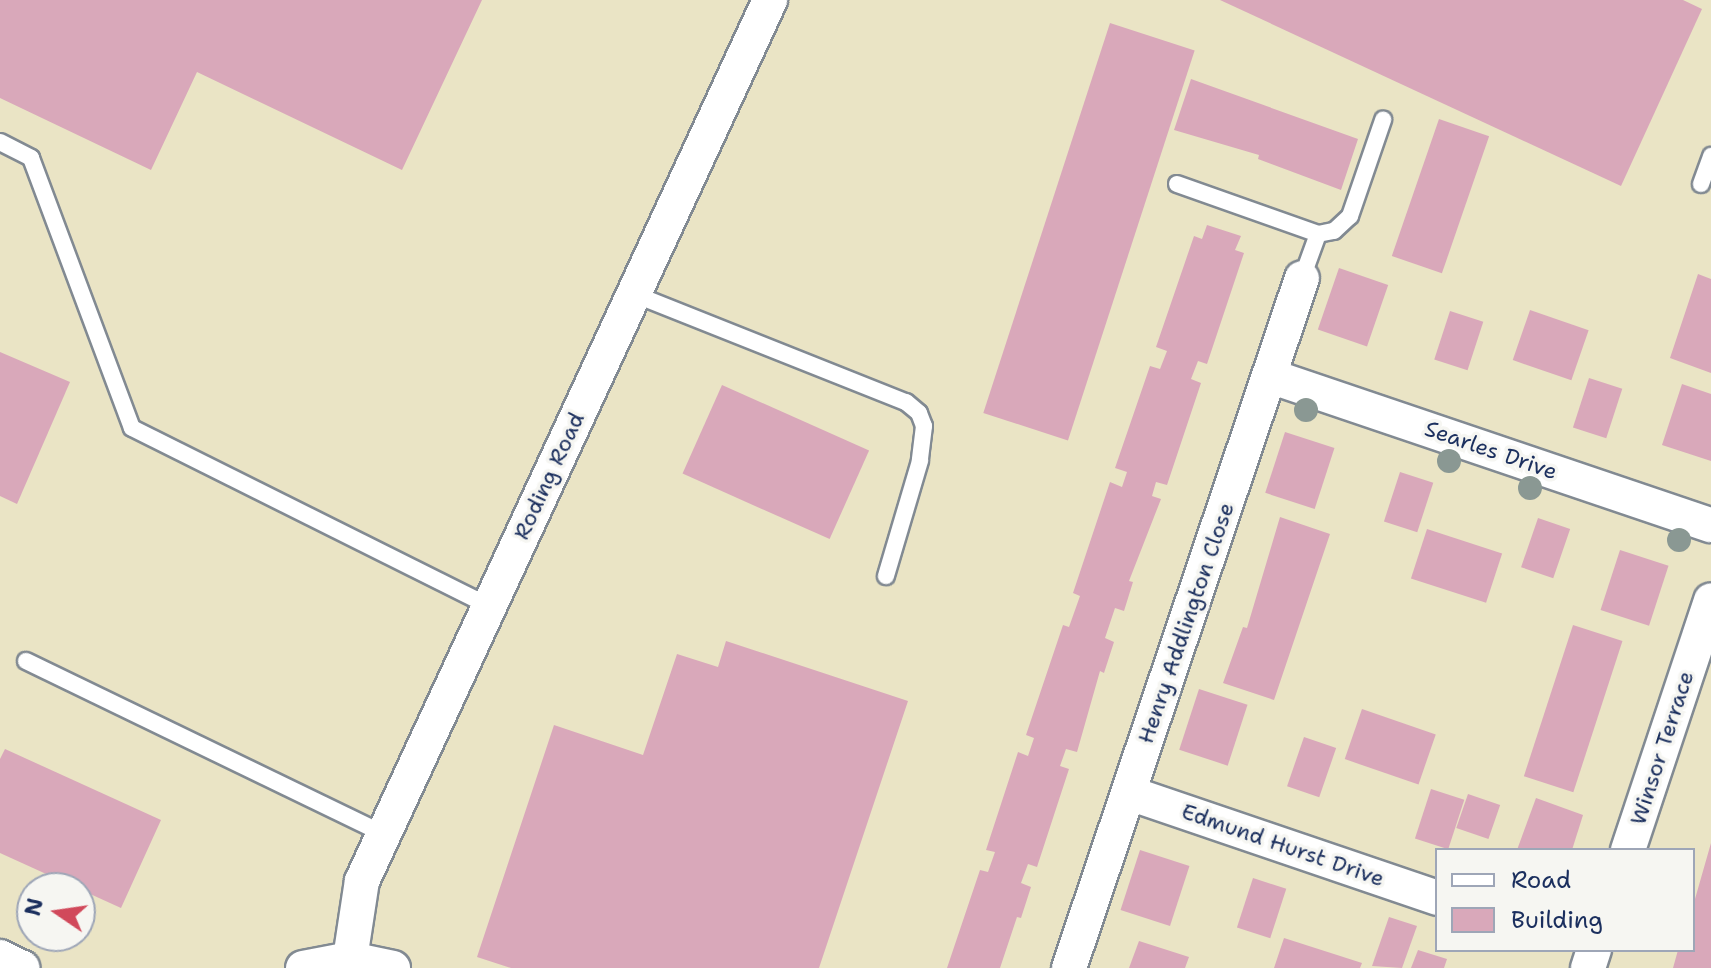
<!DOCTYPE html>
<style>
body{margin:0}
#map{position:relative;width:1711px;height:968px;overflow:hidden;background:#eae4c5;font-family:"Shantell Sans",sans-serif}
div>[style]{position:absolute}
.building>*{inset:0;background:#d9a8ba;transform-origin:0 0}
.roads{filter:drop-shadow(2px 0 #828a92) drop-shadow(-2px 0 #828a92) drop-shadow(0 2px #828a92) drop-shadow(0 -2px #828a92)}
.service>*{height:16px;margin:-8px;padding:0 8px;transform-origin:8px;border-radius:8px;background:#fff}
.minor>*{height:34px;margin:-17px;padding:0 17px;transform-origin:17px;border-radius:17px;background:#fff}
.trees>*{width:24px;height:24px;margin:-12px;border-radius:50%;background:#8a9893}
span{translate:-50% -50%;white-space:nowrap;text-align:center;line-height:1.15;-webkit-text-stroke:7px #f6f6f2;paint-order:stroke}
.street-label{font-size:22px;color:#1b2f5e}
.legend{position:absolute;left:1435px;top:848px;width:260px;height:104px;box-sizing:border-box;background:#f6f6f2;border:2px solid #9ea6b7;margin:0;padding:10px 14px;list-style:none;font-size:24px;color:#1b2f5e}
.legend li{display:flex;align-items:center;gap:16px;height:40px}
.legend b{width:40px;border:2px solid #9ea6b7}
.north{position:absolute;left:16px;top:872px;width:80px;height:80px;box-sizing:border-box;background:#f6f6f2;border:2px solid #9ea6b7;border-radius:50%;rotate:283deg;font-size:22px;font-weight:700;line-height:32px;text-align:center;color:#1b2f5e}
.north::after{content:'';display:block;margin:auto;width:28px;height:36px;background:#d1495b;clip-path:polygon(50% 0,100% 100%,50% 72%,0 100%)}
</style>
<div id="map">
<div class="building">
<div style="clip-path:polygon(0 0,482px 0,402px 170px,197px 72px,151px 170px,0 98px)"></div>
<div style="clip-path:polygon(1220px 0,1683px 0,1702px 9px,1621px 186px)"></div>
<div style="left:1110px;top:23px;width:89px;height:410px;rotate:18deg"></div>
<div style="clip-path:polygon(1191px 79px,1358px 139px,1341px 190px,1258px 159px,1259px 155px,1174px 130px)"></div>
<div style="left:1439px;top:119px;width:53px;height:145px;rotate:19deg"></div>
<div style="clip-path:polygon(1207px 225px,1241px 236px,1235px 250px,1244px 253px,1207px 364px,1198px 361px,1191px 379px,1201px 383px,1167px 485px,1156px 482px,1152px 496px,1161px 499px,1129px 581px,1133px 582px,1124px 611px,1115px 608px,1105px 638px,1114px 642px,1104px 673px,1100px 671px,1077px 752px,1066px 749px,1060px 766px,1069px 769px,1037px 867px,1028px 864px,1021px 883px,1031px 887px,1021px 918px,1017px 917px,1000px 968px,947px 968px,980px 870px,988px 872px,995px 852px,986px 850px,1018px 752px,1028px 756px,1034px 738px,1026px 735px,1063px 625px,1069px 627px,1080px 596px,1073px 593px,1110px 482px,1122px 487px,1127px 472px,1115px 468px,1150px 366px,1160px 369px,1167px 351px,1156px 347px,1194px 236px,1202px 239px)"></div>
<div style="left:1339px;top:268px;width:52px;height:65px;rotate:19deg"></div>
<div style="clip-path:polygon(1698px 274px,1711px 279px,1711px 373px,1670px 358px)"></div>
<div style="left:1530px;top:310px;width:62px;height:53px;rotate:19deg"></div>
<div style="left:1450px;top:311px;width:35px;height:51px;rotate:18deg"></div>
<div style="clip-path:polygon(0 352px,70px 382px,17px 504px,0 496px)"></div>
<div style="left:1589px;top:378px;width:35px;height:52px;rotate:18deg"></div>
<div style="clip-path:polygon(1682px 384px,1711px 394px,1711px 461px,1662px 445px)"></div>
<div style="left:722px;top:385px;width:161px;height:97px;rotate:24deg"></div>
<div style="left:1285px;top:432px;width:52px;height:64px;rotate:18deg"></div>
<div style="left:1400px;top:472px;width:35px;height:52px;rotate:18deg"></div>
<div style="clip-path:polygon(1280px 517px,1330px 534px,1274px 700px,1223px 683px,1243px 627px,1247px 628px)"></div>
<div style="left:1538px;top:518px;width:34px;height:52px;rotate:19deg"></div>
<div style="left:1427px;top:529px;width:79px;height:52px;rotate:18deg"></div>
<div style="left:1620px;top:550px;width:51px;height:63px;rotate:18deg"></div>
<div style="left:1573px;top:625px;width:52px;height:159px;rotate:18deg"></div>
<div style="clip-path:polygon(726px 641px,908px 701px,819px 968px,511px 968px,477px 957px,554px 725px,643px 755px,677px 654px,718px 667px)"></div>
<div style="left:1199px;top:689px;width:51px;height:64px;rotate:18deg"></div>
<div style="left:1362px;top:709px;width:78px;height:53px;rotate:19deg"></div>
<div style="left:1304px;top:737px;width:34px;height:52px;rotate:19deg"></div>
<div style="clip-path:polygon(5px 749px,161px 820px,121px 908px,0 853px,0 759px)"></div>
<div style="left:1431px;top:789px;width:35px;height:52px;rotate:18deg"></div>
<div style="left:1468px;top:794px;width:34px;height:36px;rotate:19deg"></div>
<div style="clip-path:polygon(1536px 798px,1583px 815px,1572px 850px,1517px 850px)"></div>
<div style="clip-path:polygon(1711px 843px,1711px 968px,1673px 968px,1678px 950px,1693px 950px,1693px 906px)"></div>
<div style="left:1140px;top:850px;width:52px;height:63px;rotate:18deg"></div>
<div style="left:1253px;top:878px;width:35px;height:52px;rotate:18deg"></div>
<div style="clip-path:polygon(1389px 917px,1417px 926px,1402px 968px,1372px 966px)"></div>
<div style="clip-path:polygon(1284px 938px,1362px 963px,1360px 968px,1274px 968px)"></div>
<div style="clip-path:polygon(1139px 941px,1189px 957px,1185px 968px,1129px 968px)"></div>
<div style="clip-path:polygon(1418px 950px,1447px 959px,1444px 968px,1411px 968px)"></div>
</div>
<div class="roads">
<div class="service">
<div style="left:0;top:142px;width:35px;rotate:27deg"></div>
<div style="left:31px;top:158px;width:288px;rotate:69.5deg"></div>
<div style="left:132px;top:428px;width:399px;rotate:26.5deg"></div>
<div style="left:1177px;top:184px;width:150px;rotate:19.5deg"></div>
<div style="left:1318px;top:234px;width:47px;rotate:110deg"></div>
<div style="left:1701px;top:184px;width:30px;rotate:-70deg"></div>
<div style="left:1318px;top:234px;width:16px;rotate:-11deg"></div>
<div style="left:1334px;top:231px;width:22px;rotate:-43deg"></div>
<div style="left:1350px;top:216px;width:102px;rotate:-71deg"></div>
<div style="left:634px;top:294px;width:293px;rotate:21.7deg"></div>
<div style="left:906px;top:402px;width:17px;rotate:40deg"></div>
<div style="left:919px;top:413px;width:14px;rotate:69deg"></div>
<div style="left:924px;top:426px;width:35px;rotate:97deg"></div>
<div style="left:920px;top:461px;width:120px;rotate:106.5deg"></div>
<div style="left:26px;top:661px;width:398px;rotate:25.8deg"></div>
</div>
<div class="minor">
<div style="left:1270px;top:376px;width:465px;rotate:18.7deg"></div>
<div style="left:1129px;top:793px;width:325px;rotate:18.8deg"></div>
<div style="left:1628px;top:850px;width:263px;rotate:-71.6deg"></div>
<div style="left:0;top:957px;width:25px;rotate:26deg"></div>
<div style="left:350px;top:959px;width:79px;rotate:-81.3deg"></div>
<div style="left:362px;top:881px;width:971px;rotate:-65.15deg"></div>
<div style="left:303px;top:968px;width:48px;rotate:-10.8deg"></div>
<div style="left:350px;top:959px;width:44px;rotate:11.8deg"></div>
<div style="left:1069px;top:968px;width:728px;rotate:-71.34deg"></div>
<div style="left:1588px;top:968px;width:19px;rotate:-72deg"></div>
</div>
</div>
<div class="trees">
<div style="left:1306px;top:410px"></div>
<div style="left:1449px;top:461px"></div>
<div style="left:1530px;top:488px"></div>
<div style="left:1679px;top:540px"></div>
</div>
<div class="street-label">
<span style="left:1491px;top:450px;rotate:19deg">Searles Drive</span>
<span style="left:549px;top:476px;rotate:-65deg">Roding Road</span>
<span style="left:1186px;top:623px;rotate:-71deg">Henry Addlington Close</span>
<span style="left:1662px;top:748px;rotate:-72deg">Winsor Terrace</span>
<span style="left:1283px;top:845px;rotate:19deg">Edmund Hurst Drive</span>
</div>
<ul class="legend">
<li><b style="height:10px;background:#fff"></b>Road</li>
<li><b style="height:22px;background:#d9a8ba"></b>Building</li>
</ul>
<div class="north">N</div>
</div>
